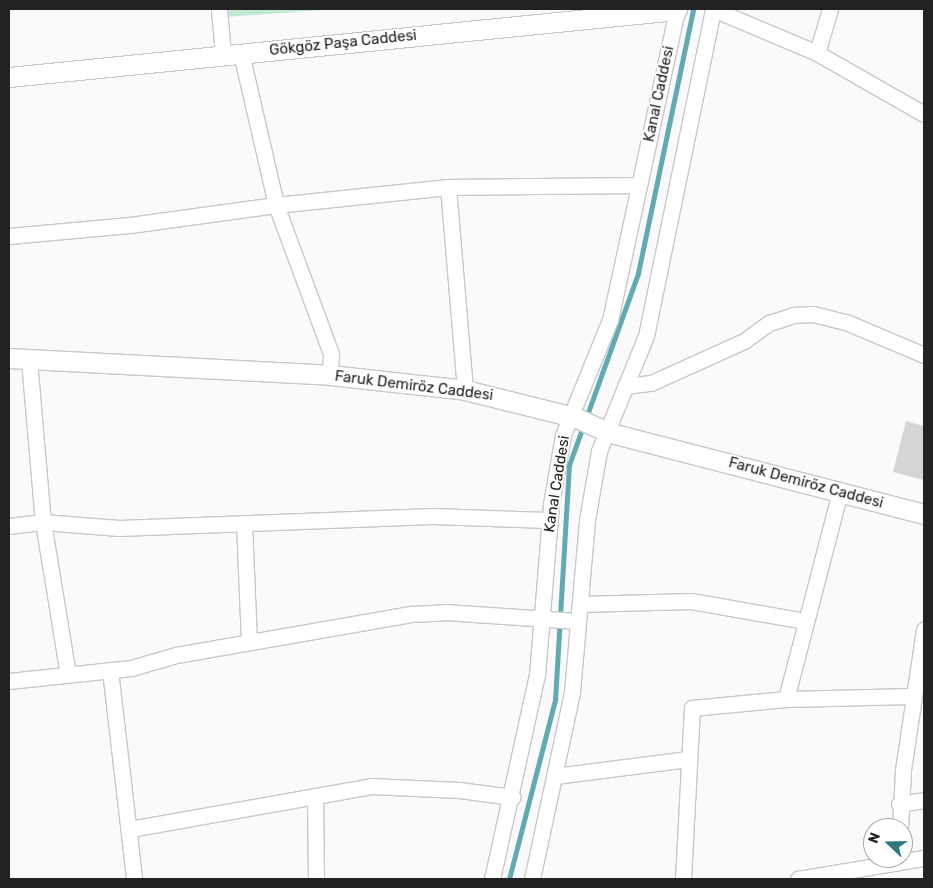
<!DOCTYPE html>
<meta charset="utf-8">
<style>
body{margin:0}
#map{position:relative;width:933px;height:888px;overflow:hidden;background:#faf9fc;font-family:Rubik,sans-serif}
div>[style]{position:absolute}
.green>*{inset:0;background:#bfe9d1}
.stream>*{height:5px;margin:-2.5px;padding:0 2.5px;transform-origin:2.5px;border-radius:2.5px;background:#60abb2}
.building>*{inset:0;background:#d5d4d7}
.roads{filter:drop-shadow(1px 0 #c8c7ca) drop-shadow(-1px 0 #c8c7ca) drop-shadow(0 1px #c8c7ca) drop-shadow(0 -1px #c8c7ca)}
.minor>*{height:15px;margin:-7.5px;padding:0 7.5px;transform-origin:7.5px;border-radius:7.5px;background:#fff}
.tertiary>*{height:19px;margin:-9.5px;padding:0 9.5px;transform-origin:9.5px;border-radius:9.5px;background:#fff}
span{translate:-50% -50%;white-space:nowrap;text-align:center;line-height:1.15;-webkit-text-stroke:4px #fff;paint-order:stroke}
.street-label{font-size:15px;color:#222223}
.frame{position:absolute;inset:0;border:10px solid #222223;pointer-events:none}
.north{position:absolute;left:863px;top:818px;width:50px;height:50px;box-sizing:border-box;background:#fff;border:1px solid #a7a7a7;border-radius:50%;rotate:291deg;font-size:14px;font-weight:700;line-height:20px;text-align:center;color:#222223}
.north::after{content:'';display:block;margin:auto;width:18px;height:22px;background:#30797e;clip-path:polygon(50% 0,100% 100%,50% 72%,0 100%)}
</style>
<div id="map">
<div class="green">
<div style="clip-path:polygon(225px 9px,335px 9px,225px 17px)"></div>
</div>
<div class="stream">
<div style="left:509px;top:879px;width:185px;rotate:-75.6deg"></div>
<div style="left:555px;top:700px;width:235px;rotate:-86.6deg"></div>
<div style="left:569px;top:465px;width:204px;rotate:-70.2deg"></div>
<div style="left:638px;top:273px;width:270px;rotate:-78.2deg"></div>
</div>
<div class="building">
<div style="clip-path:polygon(906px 421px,924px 426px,924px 480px,893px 472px)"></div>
</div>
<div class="roads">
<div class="minor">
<div style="left:219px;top:9px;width:45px;rotate:84.9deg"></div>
<div style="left:713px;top:9px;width:113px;rotate:22.9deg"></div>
<div style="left:817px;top:53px;width:123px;rotate:29.7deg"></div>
<div style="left:241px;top:53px;width:156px;rotate:77deg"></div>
<div style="left:276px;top:205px;width:159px;rotate:69.7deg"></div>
<div style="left:331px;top:354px;width:21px;rotate:93deg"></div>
<div style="left:817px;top:53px;width:46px;rotate:-73.5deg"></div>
<div style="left:448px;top:187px;width:204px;rotate:85.2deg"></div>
<div style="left:9px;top:236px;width:121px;rotate:-5.2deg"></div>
<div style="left:130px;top:225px;width:147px;rotate:-7.8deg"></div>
<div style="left:276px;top:205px;width:173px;rotate:-6deg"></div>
<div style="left:448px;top:187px;width:191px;rotate:-0.6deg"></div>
<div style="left:29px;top:360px;width:163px;rotate:85.1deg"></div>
<div style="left:43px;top:522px;width:154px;rotate:80.7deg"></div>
<div style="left:625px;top:386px;width:26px;rotate:-7deg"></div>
<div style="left:651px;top:383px;width:102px;rotate:-24.3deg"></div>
<div style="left:744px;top:341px;width:31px;rotate:-36deg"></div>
<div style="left:769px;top:323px;width:25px;rotate:-18deg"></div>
<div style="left:793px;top:315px;width:20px;rotate:-3deg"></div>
<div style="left:813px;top:314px;width:34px;rotate:14deg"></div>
<div style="left:846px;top:322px;width:85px;rotate:22.9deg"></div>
<div style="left:244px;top:523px;width:119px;rotate:87.6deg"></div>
<div style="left:9px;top:526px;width:34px;rotate:-7deg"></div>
<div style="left:43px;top:522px;width:76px;rotate:4.5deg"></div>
<div style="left:119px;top:528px;width:314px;rotate:-2.2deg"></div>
<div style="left:433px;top:516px;width:117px;rotate:2deg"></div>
<div style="left:580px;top:604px;width:111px;rotate:-1.5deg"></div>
<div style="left:691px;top:601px;width:115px;rotate:10deg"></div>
<div style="left:110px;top:670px;width:210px;rotate:83.4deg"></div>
<div style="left:9px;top:681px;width:123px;rotate:-6.1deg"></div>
<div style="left:131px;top:668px;width:47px;rotate:-16.1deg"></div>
<div style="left:176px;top:655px;width:240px;rotate:-9.9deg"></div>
<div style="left:412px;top:614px;width:33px;rotate:-3deg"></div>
<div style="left:445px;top:612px;width:133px;rotate:3.9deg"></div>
<div style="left:786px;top:699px;width:215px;rotate:-75.4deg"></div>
<div style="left:555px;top:776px;width:134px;rotate:-7.3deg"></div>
<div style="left:315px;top:796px;width:83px;rotate:89.3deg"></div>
<div style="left:899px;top:804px;width:25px;rotate:-9deg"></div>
<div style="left:900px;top:828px;width:58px;rotate:-87deg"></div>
<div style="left:903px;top:770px;width:142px;rotate:-81.5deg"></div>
<div style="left:130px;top:829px;width:245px;rotate:-10.1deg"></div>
<div style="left:371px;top:786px;width:88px;rotate:2.6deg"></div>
<div style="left:459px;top:790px;width:54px;rotate:7.4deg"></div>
<div style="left:492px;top:879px;width:209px;rotate:-77.6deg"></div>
<div style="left:537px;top:675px;width:172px;rotate:-85.3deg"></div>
<div style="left:551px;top:504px;width:70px;rotate:-80.1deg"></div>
<div style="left:563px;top:435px;width:124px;rotate:-67.8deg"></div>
<div style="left:610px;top:320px;width:318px;rotate:-77.8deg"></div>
<div style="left:532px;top:879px;width:191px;rotate:-77.9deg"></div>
<div style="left:572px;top:692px;width:173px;rotate:-85deg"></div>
<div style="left:587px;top:520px;width:70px;rotate:-80.1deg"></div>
<div style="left:599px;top:451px;width:124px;rotate:-67.8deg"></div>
<div style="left:646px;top:336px;width:334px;rotate:-78.4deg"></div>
<div style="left:683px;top:879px;width:171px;rotate:-87deg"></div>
<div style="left:692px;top:708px;width:94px;rotate:-5.5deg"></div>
<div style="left:786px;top:699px;width:127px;rotate:-1.4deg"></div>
<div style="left:798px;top:879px;width:128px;rotate:-9.5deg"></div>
</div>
<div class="tertiary">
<div style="left:9px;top:77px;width:671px;rotate:-5.73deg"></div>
<div style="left:9px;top:358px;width:321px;rotate:3deg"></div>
<div style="left:330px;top:375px;width:136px;rotate:6.3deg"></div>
<div style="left:465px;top:390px;width:115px;rotate:14deg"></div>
<div style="left:577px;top:418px;width:33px;rotate:25deg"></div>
<div style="left:607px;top:432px;width:327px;rotate:14.5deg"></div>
</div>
</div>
<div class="street-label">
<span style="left:343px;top:43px;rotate:-6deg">Gökgöz Paşa Caddesi</span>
<span style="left:659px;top:94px;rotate:-78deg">Kanal Caddesi</span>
<span style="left:414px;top:386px;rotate:7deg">Faruk Demiröz Caddesi</span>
<span style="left:806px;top:483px;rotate:15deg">Faruk Demiröz Caddesi</span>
<span style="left:557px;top:484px;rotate:-81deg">Kanal Caddesi</span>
</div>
<div class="frame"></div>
<div class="north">N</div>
</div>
